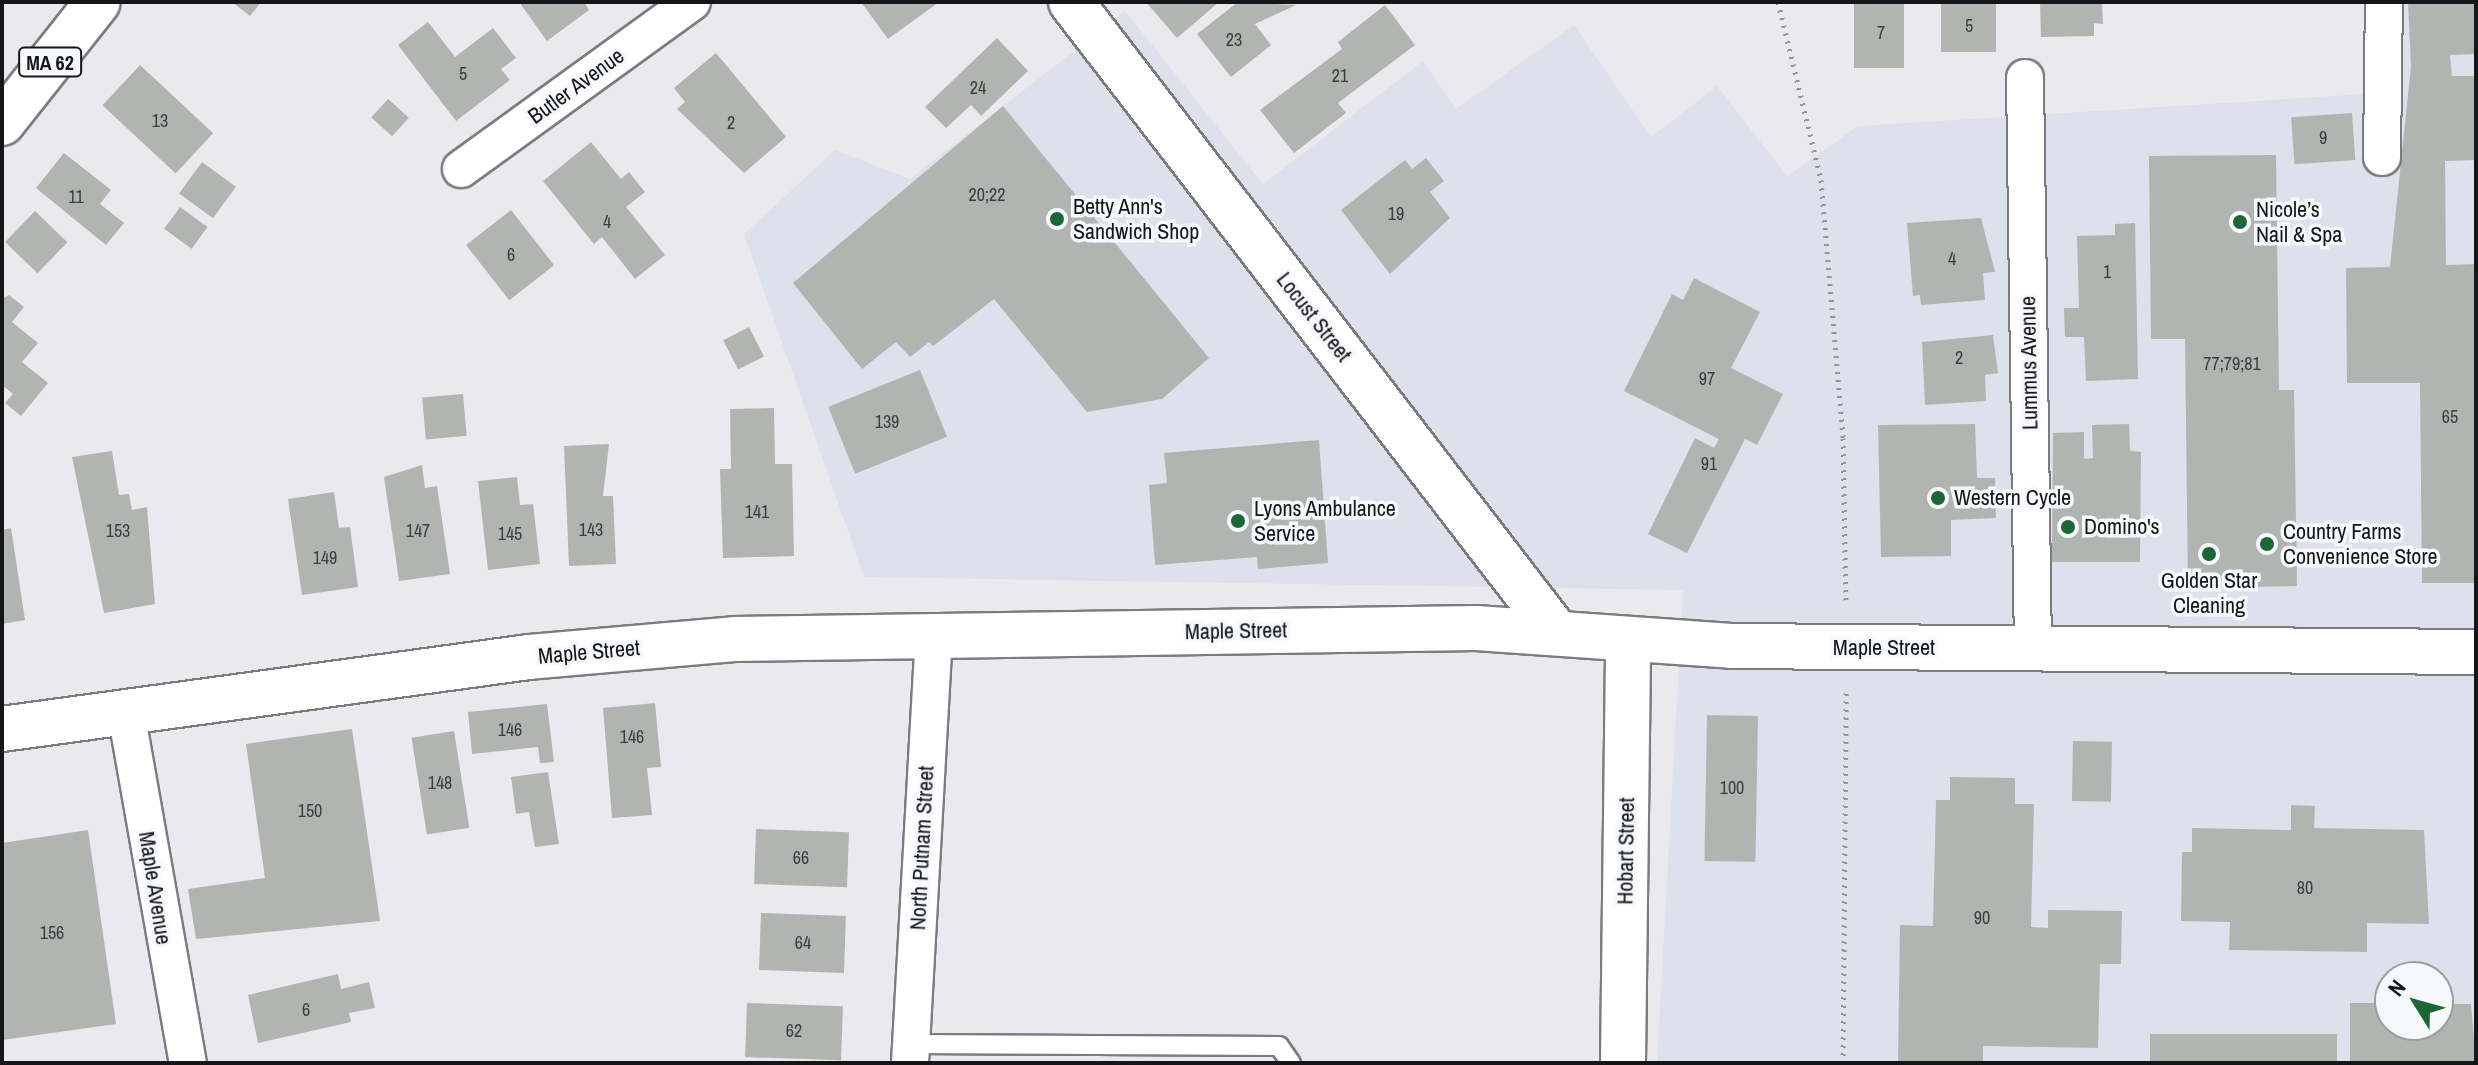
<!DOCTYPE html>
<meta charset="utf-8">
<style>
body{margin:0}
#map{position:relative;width:2478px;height:1065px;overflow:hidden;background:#eaeaee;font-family:"Archivo Narrow",sans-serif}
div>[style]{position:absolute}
.built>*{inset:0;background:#dee0eb}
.building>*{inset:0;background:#b1b4b1;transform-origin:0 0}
.path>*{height:5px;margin-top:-2.5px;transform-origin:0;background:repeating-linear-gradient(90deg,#949497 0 2px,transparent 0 8px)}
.roads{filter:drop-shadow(2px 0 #7b7c7f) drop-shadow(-2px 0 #7b7c7f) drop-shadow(0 2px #7b7c7f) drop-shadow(0 -2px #7b7c7f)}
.service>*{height:18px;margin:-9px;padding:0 9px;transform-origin:9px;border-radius:9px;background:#fff}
.minor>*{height:36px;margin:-18px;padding:0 18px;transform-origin:18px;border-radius:18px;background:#fff}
.secondary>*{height:44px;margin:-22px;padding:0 22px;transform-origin:22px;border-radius:22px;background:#fff}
.primary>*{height:44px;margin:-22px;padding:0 22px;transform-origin:22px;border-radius:22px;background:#fff}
.dots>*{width:22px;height:22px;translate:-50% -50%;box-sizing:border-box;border:4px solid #f7f8fc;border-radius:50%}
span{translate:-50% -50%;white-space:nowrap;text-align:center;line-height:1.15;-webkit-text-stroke:7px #f7f8fc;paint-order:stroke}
.number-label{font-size:18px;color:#3c3e3e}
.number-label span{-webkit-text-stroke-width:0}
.shield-label span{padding:2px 6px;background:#f7f8fc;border:2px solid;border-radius:6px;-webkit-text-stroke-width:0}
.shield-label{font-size:20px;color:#151617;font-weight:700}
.street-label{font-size:22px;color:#151617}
.poi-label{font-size:22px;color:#151617}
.left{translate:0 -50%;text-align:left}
.frame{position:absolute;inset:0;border:4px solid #151617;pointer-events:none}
.north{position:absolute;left:2374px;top:961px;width:80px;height:80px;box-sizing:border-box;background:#f7f8fc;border:2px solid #9d9ea0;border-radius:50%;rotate:307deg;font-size:22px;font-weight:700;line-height:32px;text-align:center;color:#151617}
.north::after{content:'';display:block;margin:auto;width:28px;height:36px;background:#1c6735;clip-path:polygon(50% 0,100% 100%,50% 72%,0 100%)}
</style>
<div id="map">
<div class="built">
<div style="clip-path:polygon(evenodd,2384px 2px,2476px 2px,2476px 1063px,1657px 1063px,1683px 590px,864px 577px,744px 234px,835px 150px,910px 179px,1125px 11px,1263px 184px,1423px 61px,1456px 109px,1574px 25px,1651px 137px,1717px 86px,1787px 176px,1858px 126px,2382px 93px,2384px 2px,2390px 977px,2438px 977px,2438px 1025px,2390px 1025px,2390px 977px)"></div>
</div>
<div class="building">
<div style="clip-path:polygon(232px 2px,261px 2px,250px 16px)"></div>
<div style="clip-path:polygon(519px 2px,584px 2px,589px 10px,547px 41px)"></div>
<div style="clip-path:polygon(861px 2px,939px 2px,888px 39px)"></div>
<div style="clip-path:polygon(1146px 2px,1219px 2px,1177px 38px)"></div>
<div style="clip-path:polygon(1238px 2px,1296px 5px,1255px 24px,1271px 45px,1231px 77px,1197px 34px)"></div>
<div style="left:1854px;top:2px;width:50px;height:66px"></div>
<div style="left:1941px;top:2px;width:55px;height:50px"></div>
<div style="clip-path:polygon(2040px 2px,2102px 2px,2103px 24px,2094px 23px,2094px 36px,2041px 37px)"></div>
<div style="clip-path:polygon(2476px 2px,2476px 54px,2450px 55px,2452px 76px,2476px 76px,2476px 160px,2445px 161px,2446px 265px,2476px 264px,2476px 583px,2422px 583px,2420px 383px,2347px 383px,2346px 268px,2390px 267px,2411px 66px,2408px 3px)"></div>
<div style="clip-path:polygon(1385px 5px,1415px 45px,1338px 103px,1346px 113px,1294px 153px,1260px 110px,1342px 49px,1338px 42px)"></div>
<div style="clip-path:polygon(428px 22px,455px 57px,493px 28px,516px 58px,501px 69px,510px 80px,456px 121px,398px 45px)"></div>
<div style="clip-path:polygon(997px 38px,1028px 71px,981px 116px,971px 105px,946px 128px,925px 107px)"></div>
<div style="clip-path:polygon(716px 53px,786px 137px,744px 173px,677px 109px,685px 102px,674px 88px)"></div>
<div style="left:140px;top:65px;width:100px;height:55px;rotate:43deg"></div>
<div style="left:388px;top:99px;width:28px;height:25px;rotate:42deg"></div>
<div style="clip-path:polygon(1003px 106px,1209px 358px,1162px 399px,1087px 412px,994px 299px,933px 346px,929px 342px,910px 357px,896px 342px,862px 369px,793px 283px)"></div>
<div style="left:2352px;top:113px;width:47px;height:61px;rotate:86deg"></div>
<div style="clip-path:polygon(591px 142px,621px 179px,629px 172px,645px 192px,626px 207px,665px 255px,635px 279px,602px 237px,594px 244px,543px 181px)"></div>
<div style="clip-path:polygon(64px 153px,111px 190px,100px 204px,124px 223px,106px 245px,36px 188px)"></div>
<div style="clip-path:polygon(2276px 155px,2279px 390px,2294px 390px,2297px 586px,2188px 588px,2185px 339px,2151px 339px,2149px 156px)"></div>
<div style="clip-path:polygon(1426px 158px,1444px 181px,1430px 192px,1450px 218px,1390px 274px,1341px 210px,1405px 160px,1412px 169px)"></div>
<div style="left:202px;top:162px;width:42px;height:39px;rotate:36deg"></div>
<div style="left:180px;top:207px;width:34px;height:27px;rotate:36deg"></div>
<div style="left:511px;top:210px;width:70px;height:57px;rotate:52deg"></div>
<div style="left:35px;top:211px;width:45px;height:43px;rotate:44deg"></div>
<div style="clip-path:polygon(1981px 218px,1995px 272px,1983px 273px,1985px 300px,1921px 305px,1920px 295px,1913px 296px,1907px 223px)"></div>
<div style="clip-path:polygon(2135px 223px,2138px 379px,2086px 381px,2084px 337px,2065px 337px,2064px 308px,2079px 308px,2077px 236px,2115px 235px,2115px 224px)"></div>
<div style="clip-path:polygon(1694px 278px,1760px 312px,1731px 368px,1783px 394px,1757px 445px,1745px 439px,1687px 553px,1648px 534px,1695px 438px,1714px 448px,1719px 439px,1624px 391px,1672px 294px,1683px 300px)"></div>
<div style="clip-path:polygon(9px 295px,24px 307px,12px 322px,38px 343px,22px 362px,48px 383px,21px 416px,5px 403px,13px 394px,2px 385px,2px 299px)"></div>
<div style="left:749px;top:327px;width:33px;height:29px;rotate:63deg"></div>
<div style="clip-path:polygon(1993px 335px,1998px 373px,1985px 375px,1986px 401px,1925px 405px,1922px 342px)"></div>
<div style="left:920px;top:370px;width:72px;height:99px;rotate:68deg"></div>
<div style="left:463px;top:394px;width:42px;height:41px;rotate:85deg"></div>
<div style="clip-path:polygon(774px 408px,775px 464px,792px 464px,794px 556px,723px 558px,720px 469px,731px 469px,730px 409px)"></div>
<div style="clip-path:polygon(1975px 424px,1977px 478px,1995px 478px,1996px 518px,1951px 520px,1951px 556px,1881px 557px,1878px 425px)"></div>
<div style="clip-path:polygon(2129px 424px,2130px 451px,2141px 452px,2140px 562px,2052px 562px,2053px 433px,2084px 432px,2084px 459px,2093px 458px,2092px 425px)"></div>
<div style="clip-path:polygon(1319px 440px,1328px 563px,1258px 569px,1257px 557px,1155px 565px,1149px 485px,1167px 483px,1164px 453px)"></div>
<div style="clip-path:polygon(609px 444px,603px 496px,613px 496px,616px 564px,569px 566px,564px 446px)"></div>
<div style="clip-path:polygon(112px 451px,119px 495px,129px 494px,132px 510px,147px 507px,155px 604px,104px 613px,72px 457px)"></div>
<div style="clip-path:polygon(422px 465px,425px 488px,437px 486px,450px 574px,399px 581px,384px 477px)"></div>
<div style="clip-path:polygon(517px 477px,520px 505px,533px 504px,540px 564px,488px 570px,478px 481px)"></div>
<div style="clip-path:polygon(334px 492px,339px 528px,350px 527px,358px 587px,302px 595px,288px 499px)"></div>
<div style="clip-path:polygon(11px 528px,25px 620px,2px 624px,2px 530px)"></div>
<div style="clip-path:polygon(655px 703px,661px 767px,647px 768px,652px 815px,612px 818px,603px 708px)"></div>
<div style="clip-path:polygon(547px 704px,554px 762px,540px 763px,538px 747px,472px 754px,468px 712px)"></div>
<div style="left:1707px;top:715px;width:51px;height:146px;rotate:1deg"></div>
<div style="clip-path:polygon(352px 729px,380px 921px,196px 939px,188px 889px,265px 878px,246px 744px)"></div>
<div style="left:454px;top:731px;width:98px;height:43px;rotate:81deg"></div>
<div style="left:2073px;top:741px;width:39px;height:60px;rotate:1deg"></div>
<div style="clip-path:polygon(548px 772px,559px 844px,535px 847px,529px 812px,516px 814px,511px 777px)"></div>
<div style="clip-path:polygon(1950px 777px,2015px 778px,2015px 804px,2034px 804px,2031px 927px,2048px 928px,2048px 910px,2122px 911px,2121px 964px,2100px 964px,2098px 1048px,1983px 1046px,1983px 1063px,1898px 1063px,1900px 925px,1933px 926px,1936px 800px,1950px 800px)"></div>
<div style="clip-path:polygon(2291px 805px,2315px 806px,2314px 828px,2424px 830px,2429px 924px,2367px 923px,2367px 952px,2229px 950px,2230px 922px,2181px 921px,2182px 852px,2192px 852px,2192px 828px,2291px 830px)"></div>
<div style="left:756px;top:829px;width:93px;height:55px;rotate:2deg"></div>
<div style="clip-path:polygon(88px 830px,116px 1024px,2px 1040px,2px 843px)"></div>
<div style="left:761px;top:913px;width:85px;height:57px;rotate:2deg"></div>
<div style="clip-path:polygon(338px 974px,341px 989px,369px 982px,375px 1008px,349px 1013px,351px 1022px,258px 1043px,248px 995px)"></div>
<div style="left:747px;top:1003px;width:96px;height:54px;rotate:2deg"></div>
<div style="clip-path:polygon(2350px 1003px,2390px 1003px,2390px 1025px,2438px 1025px,2438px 1004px,2471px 1004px,2476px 1063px,2350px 1063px)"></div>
<div style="left:2150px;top:1034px;width:187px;height:29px"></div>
</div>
<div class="path">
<div style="left:1778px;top:2px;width:183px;rotate:76.4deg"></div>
<div style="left:1821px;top:180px;width:259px;rotate:85.1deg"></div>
<div style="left:1843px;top:438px;width:164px;rotate:89deg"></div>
<div style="left:1843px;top:1063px;width:371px;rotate:-89.5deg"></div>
</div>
<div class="roads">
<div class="service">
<div style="left:911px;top:1044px;width:368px;rotate:0.3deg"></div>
<div style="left:1279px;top:1046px;width:21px;rotate:55deg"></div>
</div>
<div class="minor">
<div style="left:2025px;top:78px;width:570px;rotate:89.2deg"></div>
<div style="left:2382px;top:157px;width:155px;rotate:-89.3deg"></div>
<div style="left:461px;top:169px;width:285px;rotate:-35.9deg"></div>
<div style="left:126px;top:712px;width:356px;rotate:80deg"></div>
<div style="left:910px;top:1063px;width:430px;rotate:-86.8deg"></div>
</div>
<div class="secondary">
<div style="left:1071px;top:2px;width:796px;rotate:52.4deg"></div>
<div style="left:2px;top:729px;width:532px;rotate:-7.78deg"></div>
<div style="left:529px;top:657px;width:207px;rotate:-5deg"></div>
<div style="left:735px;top:639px;width:741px;rotate:-0.85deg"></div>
<div style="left:1476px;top:628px;width:256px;rotate:4deg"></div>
<div style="left:1731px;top:646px;width:745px;rotate:0.46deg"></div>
<div style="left:1623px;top:1063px;width:423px;rotate:-89.3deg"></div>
</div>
<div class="primary">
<div style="left:2px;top:123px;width:154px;rotate:-51.6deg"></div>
</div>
</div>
<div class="dots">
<div style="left:1057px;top:219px;background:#1c6735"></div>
<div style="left:2240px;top:222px;background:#1c6735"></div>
<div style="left:1938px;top:498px;background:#1c6735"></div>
<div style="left:1238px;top:521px;background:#1c6735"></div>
<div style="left:2068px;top:527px;background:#1c6735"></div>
<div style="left:2267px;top:544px;background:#1c6735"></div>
<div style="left:2209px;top:554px;background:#1c6735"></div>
</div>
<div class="number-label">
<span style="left:1969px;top:26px">5</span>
<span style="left:1881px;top:33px">7</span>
<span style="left:1234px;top:40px">23</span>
<span style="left:463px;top:74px">5</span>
<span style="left:1340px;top:76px">21</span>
<span style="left:978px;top:88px">24</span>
<span style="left:160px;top:121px">13</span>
<span style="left:731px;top:123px">2</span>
<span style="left:2323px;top:138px">9</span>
<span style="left:987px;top:195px">20;22</span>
<span style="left:76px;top:197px">11</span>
<span style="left:1396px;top:214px">19</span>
<span style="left:607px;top:222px">4</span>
<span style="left:511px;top:255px">6</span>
<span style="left:1952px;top:259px">4</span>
<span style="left:2107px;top:272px">1</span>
<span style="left:1959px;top:358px">2</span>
<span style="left:2232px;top:364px">77;79;81</span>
<span style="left:1707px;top:379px">97</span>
<span style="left:2450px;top:417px">65</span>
<span style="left:887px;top:422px">139</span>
<span style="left:1709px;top:464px">91</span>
<span style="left:757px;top:512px">141</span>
<span style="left:591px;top:530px">143</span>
<span style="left:118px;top:531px">153</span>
<span style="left:418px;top:531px">147</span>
<span style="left:510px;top:534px">145</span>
<span style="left:325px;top:558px">149</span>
<span style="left:510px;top:730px">146</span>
<span style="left:632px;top:737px">146</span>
<span style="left:440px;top:783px">148</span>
<span style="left:1732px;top:788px">100</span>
<span style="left:310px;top:811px">150</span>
<span style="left:801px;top:858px">66</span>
<span style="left:2305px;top:888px">80</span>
<span style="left:1982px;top:918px">90</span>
<span style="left:52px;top:933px">156</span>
<span style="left:803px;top:943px">64</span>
<span style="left:306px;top:1010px">6</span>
<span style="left:794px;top:1031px">62</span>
</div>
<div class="shield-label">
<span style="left:50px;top:62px">MA 62</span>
</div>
<div class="street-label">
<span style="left:576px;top:86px;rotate:-36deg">Butler Avenue</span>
<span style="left:1314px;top:317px;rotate:52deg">Locust Street</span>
<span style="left:2029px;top:363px;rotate:-91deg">Lummus Avenue</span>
<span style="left:1236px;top:631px;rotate:-1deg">Maple Street</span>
<span style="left:1884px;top:648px">Maple Street</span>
<span style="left:589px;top:652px;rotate:-5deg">Maple Street</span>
<span style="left:922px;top:848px;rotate:-87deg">North Putnam Street</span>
<span style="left:1626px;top:851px;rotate:-89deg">Hobart Street</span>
<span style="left:155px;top:888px;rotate:81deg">Maple Avenue</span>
</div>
<div class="poi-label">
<span class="left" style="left:1073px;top:219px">Betty Ann's<br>Sandwich Shop</span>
<span class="left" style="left:2256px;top:222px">Nicole’s<br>Nail &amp; Spa</span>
<span class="left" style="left:1954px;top:498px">Western Cycle</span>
<span class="left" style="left:1254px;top:521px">Lyons Ambulance<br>Service</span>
<span class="left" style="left:2084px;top:527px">Domino's</span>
<span class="left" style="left:2283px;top:544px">Country Farms<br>Convenience Store</span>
<span style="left:2209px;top:593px">Golden Star<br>Cleaning</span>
</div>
<div class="frame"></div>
<div class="north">N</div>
</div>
